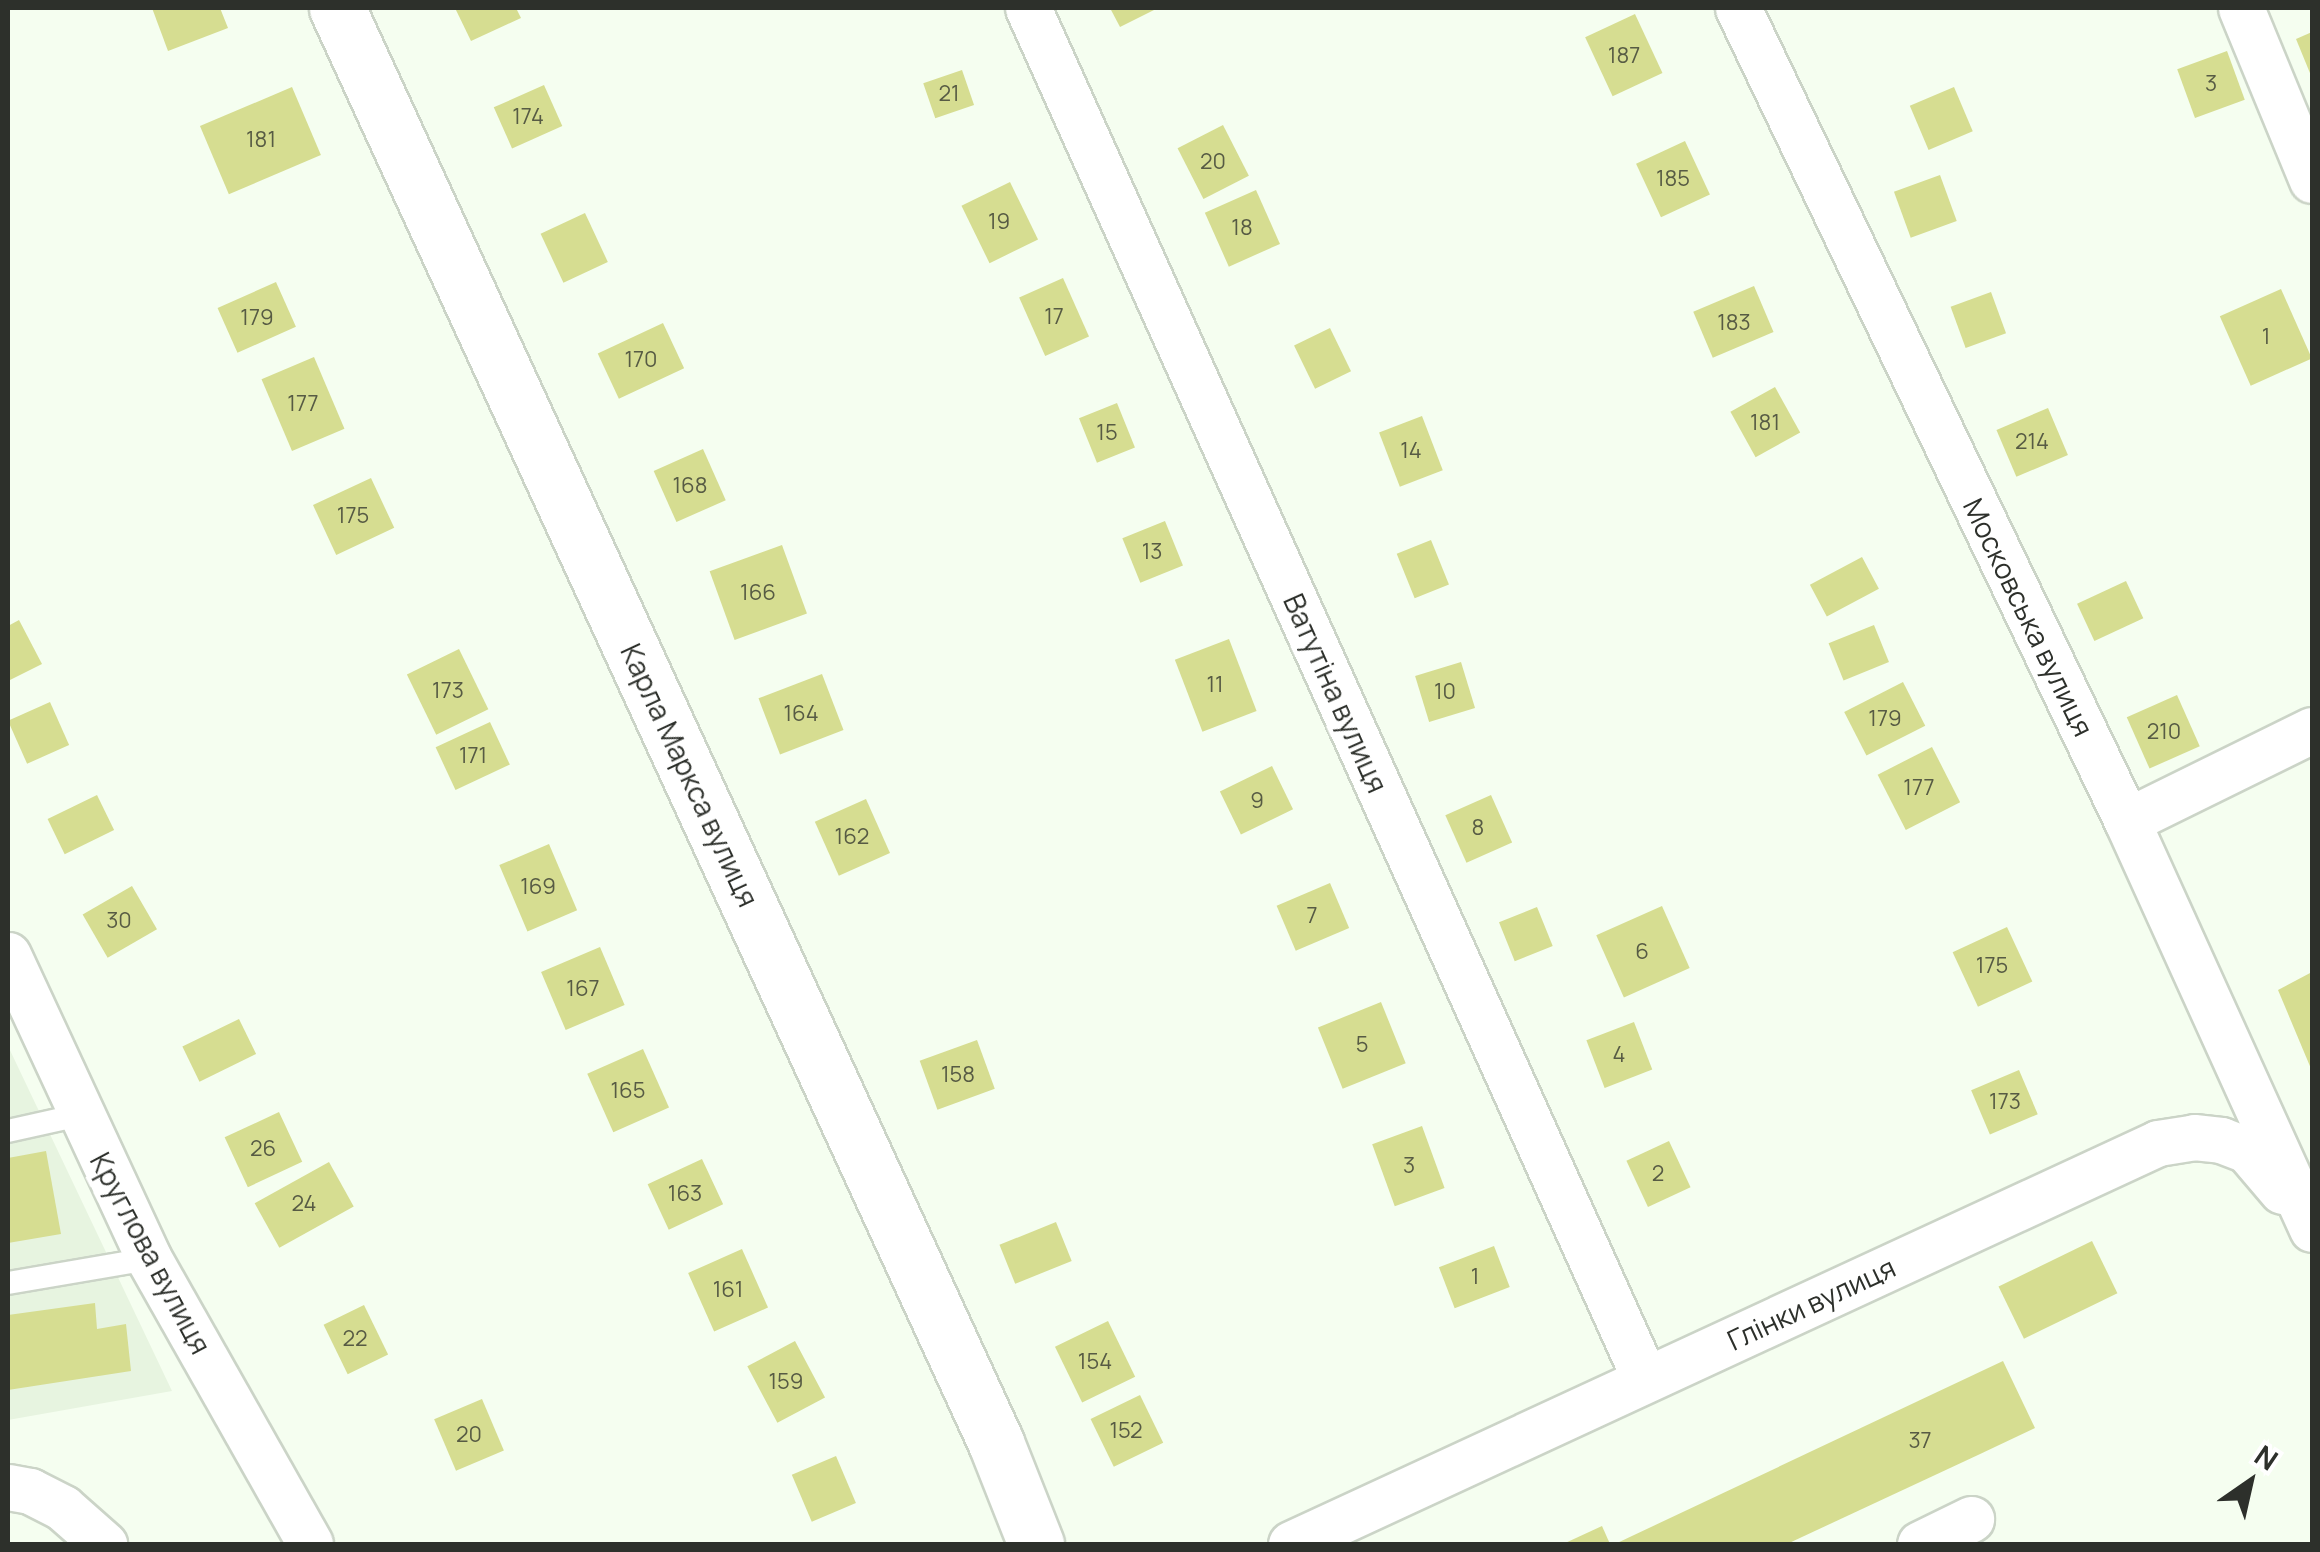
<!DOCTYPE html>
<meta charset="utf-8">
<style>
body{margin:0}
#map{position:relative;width:2320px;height:1552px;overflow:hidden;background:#f5fef0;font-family:Manrope,sans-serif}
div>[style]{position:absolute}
.built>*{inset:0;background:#e7f4e0}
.building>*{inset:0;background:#d6dd91;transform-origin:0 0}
.roads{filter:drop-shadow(2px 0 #cbd4c7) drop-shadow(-2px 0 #cbd4c7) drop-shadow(0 2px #cbd4c7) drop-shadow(0 -2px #cbd4c7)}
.lane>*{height:22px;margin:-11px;padding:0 11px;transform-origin:11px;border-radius:11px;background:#fff}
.street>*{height:45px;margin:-22.5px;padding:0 22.5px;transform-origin:22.5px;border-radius:22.5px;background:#fff}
.secondary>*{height:55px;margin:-27.5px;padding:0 27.5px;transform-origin:27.5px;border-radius:27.5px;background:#fff}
span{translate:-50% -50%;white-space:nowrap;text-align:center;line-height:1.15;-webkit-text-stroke:9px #fff;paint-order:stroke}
.number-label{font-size:22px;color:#575b44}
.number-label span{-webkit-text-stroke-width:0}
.street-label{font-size:28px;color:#2d302b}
.frame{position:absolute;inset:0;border:10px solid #2d302b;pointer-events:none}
.north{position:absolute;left:2200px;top:1432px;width:100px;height:100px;-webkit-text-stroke:8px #fff;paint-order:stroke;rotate:34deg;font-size:28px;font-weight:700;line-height:40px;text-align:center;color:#2d302b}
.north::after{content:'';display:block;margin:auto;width:35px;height:45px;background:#2d302b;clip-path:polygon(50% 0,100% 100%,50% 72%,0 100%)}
</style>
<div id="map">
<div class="built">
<div style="clip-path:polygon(8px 1046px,172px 1391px,8px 1420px)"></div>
</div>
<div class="building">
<div style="clip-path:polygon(152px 8px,220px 8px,228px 28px,168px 51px)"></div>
<div style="clip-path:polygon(455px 8px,516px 8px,521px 18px,471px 41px)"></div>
<div style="clip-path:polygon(1110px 8px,1158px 8px,1120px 27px)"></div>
<div style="left:1635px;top:14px;width:65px;height:55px;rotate:65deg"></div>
<div style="clip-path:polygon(2312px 32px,2312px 78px,2296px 39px)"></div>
<div style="left:2227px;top:51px;width:52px;height:53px;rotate:70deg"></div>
<div style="left:962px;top:70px;width:37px;height:41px;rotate:71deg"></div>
<div style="left:544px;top:85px;width:45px;height:55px;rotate:66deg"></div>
<div style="left:292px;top:87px;width:74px;height:100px;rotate:67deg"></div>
<div style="left:1954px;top:87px;width:48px;height:48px;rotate:67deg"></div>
<div style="left:1223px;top:125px;width:57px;height:51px;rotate:63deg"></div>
<div style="left:1685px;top:141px;width:59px;height:54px;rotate:65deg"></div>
<div style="left:1940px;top:175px;width:49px;height:49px;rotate:70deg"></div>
<div style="left:1010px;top:182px;width:64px;height:54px;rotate:64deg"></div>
<div style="left:1256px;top:190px;width:59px;height:56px;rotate:66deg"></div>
<div style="left:585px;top:213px;width:54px;height:49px;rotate:65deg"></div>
<div style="left:1063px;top:278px;width:64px;height:48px;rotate:66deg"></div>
<div style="left:276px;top:282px;width:49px;height:64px;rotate:66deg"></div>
<div style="left:1754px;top:286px;width:50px;height:66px;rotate:67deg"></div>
<div style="left:2281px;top:289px;width:76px;height:67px;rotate:66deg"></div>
<div style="left:1991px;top:292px;width:44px;height:43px;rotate:70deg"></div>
<div style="left:663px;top:323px;width:50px;height:72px;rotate:65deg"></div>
<div style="left:1330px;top:328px;width:48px;height:40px;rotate:64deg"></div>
<div style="left:314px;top:357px;width:78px;height:57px;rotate:67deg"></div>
<div style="left:1775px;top:387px;width:52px;height:51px;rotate:61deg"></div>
<div style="left:1117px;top:403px;width:48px;height:41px;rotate:68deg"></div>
<div style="left:2048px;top:408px;width:51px;height:56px;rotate:67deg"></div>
<div style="left:1422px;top:416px;width:58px;height:46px;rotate:69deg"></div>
<div style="left:703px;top:449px;width:56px;height:54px;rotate:66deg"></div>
<div style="left:371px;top:478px;width:55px;height:64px;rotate:65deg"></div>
<div style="left:1165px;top:521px;width:48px;height:46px;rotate:68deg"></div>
<div style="left:1431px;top:540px;width:48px;height:37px;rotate:68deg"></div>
<div style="left:782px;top:545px;width:73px;height:77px;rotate:70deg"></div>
<div style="left:1862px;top:557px;width:36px;height:59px;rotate:62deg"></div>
<div style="left:2126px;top:581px;width:41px;height:54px;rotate:65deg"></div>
<div style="clip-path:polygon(19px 620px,42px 664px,8px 681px,8px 626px)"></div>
<div style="left:1874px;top:625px;width:40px;height:49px;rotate:68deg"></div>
<div style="left:1229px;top:639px;width:77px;height:58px;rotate:69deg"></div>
<div style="left:459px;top:649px;width:67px;height:58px;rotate:64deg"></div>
<div style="left:1461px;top:662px;width:48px;height:48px;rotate:73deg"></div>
<div style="left:822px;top:674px;width:60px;height:68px;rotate:69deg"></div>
<div style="left:1903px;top:682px;width:49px;height:66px;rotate:63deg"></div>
<div style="left:2177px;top:695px;width:56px;height:55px;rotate:66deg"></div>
<div style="left:50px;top:702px;width:47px;height:46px;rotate:66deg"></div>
<div style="left:490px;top:722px;width:47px;height:60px;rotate:65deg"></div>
<div style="left:1932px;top:747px;width:62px;height:61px;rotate:63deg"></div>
<div style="left:1272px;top:766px;width:48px;height:58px;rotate:64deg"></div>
<div style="left:97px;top:795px;width:39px;height:55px;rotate:64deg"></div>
<div style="left:1491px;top:795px;width:52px;height:50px;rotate:66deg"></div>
<div style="left:866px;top:799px;width:59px;height:56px;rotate:66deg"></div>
<div style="left:549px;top:844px;width:72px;height:54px;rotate:67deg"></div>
<div style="left:1330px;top:883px;width:49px;height:58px;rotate:67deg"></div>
<div style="left:132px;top:886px;width:50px;height:57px;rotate:60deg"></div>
<div style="left:1662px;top:906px;width:68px;height:72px;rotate:66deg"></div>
<div style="left:1537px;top:907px;width:42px;height:41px;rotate:68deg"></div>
<div style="left:2007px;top:927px;width:60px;height:60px;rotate:65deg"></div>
<div style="left:600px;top:947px;width:63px;height:64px;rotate:67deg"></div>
<div style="clip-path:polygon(2312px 972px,2312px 1071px,2278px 990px)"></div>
<div style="left:1381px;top:1002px;width:66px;height:68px;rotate:68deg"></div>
<div style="left:239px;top:1019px;width:39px;height:63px;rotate:64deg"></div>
<div style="left:1634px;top:1022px;width:51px;height:51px;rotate:69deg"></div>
<div style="left:977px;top:1040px;width:52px;height:61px;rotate:70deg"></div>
<div style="left:643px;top:1049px;width:64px;height:61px;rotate:66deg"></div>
<div style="left:2019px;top:1070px;width:48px;height:52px;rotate:67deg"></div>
<div style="left:279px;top:1112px;width:55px;height:60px;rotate:65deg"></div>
<div style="left:1422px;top:1126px;width:66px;height:53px;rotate:70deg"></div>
<div style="left:1669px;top:1141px;width:51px;height:47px;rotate:65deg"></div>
<div style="clip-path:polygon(46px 1151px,61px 1234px,8px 1243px,8px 1158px)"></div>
<div style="left:702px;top:1159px;width:50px;height:60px;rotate:65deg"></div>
<div style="left:329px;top:1162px;width:51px;height:85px;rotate:61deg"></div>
<div style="left:1056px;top:1222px;width:42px;height:61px;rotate:68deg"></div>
<div style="left:2092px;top:1241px;width:58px;height:104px;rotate:64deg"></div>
<div style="left:1494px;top:1246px;width:44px;height:59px;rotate:69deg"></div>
<div style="left:742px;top:1249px;width:64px;height:59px;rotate:66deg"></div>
<div style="clip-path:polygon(95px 1303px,97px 1329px,126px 1324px,131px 1371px,8px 1390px,8px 1315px)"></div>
<div style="left:364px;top:1305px;width:55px;height:45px;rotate:64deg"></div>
<div style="left:1108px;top:1321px;width:62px;height:59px;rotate:64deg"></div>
<div style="left:795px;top:1341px;width:64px;height:54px;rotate:62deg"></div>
<div style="clip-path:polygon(2003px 1361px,2035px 1428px,1978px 1455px,1787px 1544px,1615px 1544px)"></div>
<div style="left:1140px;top:1395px;width:53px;height:55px;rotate:64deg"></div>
<div style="left:482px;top:1399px;width:56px;height:52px;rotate:67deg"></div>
<div style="left:836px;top:1456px;width:51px;height:48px;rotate:67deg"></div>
<div style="clip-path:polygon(1602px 1526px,1610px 1544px,1563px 1544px)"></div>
</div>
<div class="roads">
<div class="lane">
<div style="left:8px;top:1131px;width:74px;rotate:-12.5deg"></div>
<div style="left:8px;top:1283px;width:143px;rotate:-9.7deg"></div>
</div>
<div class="street">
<div style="left:1028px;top:8px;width:1503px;rotate:65.77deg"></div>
<div style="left:1738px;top:8px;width:901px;rotate:64.43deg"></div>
<div style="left:2127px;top:821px;width:448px;rotate:65.6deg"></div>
<div style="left:2241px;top:8px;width:186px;rotate:67.6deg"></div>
<div style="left:2127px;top:821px;width:206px;rotate:-26.2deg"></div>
<div style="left:8px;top:955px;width:335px;rotate:65.1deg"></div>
<div style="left:149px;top:1259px;width:327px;rotate:60.5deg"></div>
<div style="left:8px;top:1487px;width:22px;rotate:10deg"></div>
<div style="left:30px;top:1491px;width:37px;rotate:27deg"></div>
<div style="left:63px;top:1508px;width:55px;rotate:41.3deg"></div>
<div style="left:1291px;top:1544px;width:955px;rotate:-24.82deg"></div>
<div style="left:2158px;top:1143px;width:36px;rotate:-9deg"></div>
<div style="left:2194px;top:1137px;width:27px;rotate:6deg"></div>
<div style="left:2221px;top:1140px;width:28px;rotate:21deg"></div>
<div style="left:2247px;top:1150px;width:54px;rotate:49.5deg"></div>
<div style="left:1920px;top:1544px;width:57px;rotate:-26.1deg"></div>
</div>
<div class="secondary">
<div style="left:337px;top:8px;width:1579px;rotate:65.33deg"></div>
<div style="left:996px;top:1443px;width:109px;rotate:68.4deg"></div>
</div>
</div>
<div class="number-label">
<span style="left:1624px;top:56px">187</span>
<span style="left:2211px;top:84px">3</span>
<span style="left:949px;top:94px">21</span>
<span style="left:528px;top:117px">174</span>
<span style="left:261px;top:140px">181</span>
<span style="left:1213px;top:162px">20</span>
<span style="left:1673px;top:179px">185</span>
<span style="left:999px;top:222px">19</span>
<span style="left:1242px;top:228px">18</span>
<span style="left:1054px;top:317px">17</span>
<span style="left:257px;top:318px">179</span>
<span style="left:1734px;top:323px">183</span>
<span style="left:2266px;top:337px">1</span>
<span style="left:641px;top:360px">170</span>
<span style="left:303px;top:404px">177</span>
<span style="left:1765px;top:423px">181</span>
<span style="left:1107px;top:433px">15</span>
<span style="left:2032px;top:442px">214</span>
<span style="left:1411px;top:451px">14</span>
<span style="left:690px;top:486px">168</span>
<span style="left:353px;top:516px">175</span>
<span style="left:1152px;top:552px">13</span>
<span style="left:758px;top:593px">166</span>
<span style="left:1215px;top:685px">11</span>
<span style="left:448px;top:691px">173</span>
<span style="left:1445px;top:692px">10</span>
<span style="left:801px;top:714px">164</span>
<span style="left:1885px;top:719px">179</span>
<span style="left:2164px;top:732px">210</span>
<span style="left:473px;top:756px">171</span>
<span style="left:1919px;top:788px">177</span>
<span style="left:1257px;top:801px">9</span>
<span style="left:1478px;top:828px">8</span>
<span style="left:852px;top:837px">162</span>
<span style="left:538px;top:887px">169</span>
<span style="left:1312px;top:916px">7</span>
<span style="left:119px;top:921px">30</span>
<span style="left:1642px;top:952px">6</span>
<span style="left:1992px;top:966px">175</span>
<span style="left:583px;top:989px">167</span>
<span style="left:1362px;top:1045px">5</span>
<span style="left:1619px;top:1055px">4</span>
<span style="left:958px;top:1075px">158</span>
<span style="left:628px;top:1091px">165</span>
<span style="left:2005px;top:1102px">173</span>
<span style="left:263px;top:1149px">26</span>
<span style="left:1409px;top:1166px">3</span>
<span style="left:1658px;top:1174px">2</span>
<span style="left:685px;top:1194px">163</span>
<span style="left:304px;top:1204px">24</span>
<span style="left:1475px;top:1277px">1</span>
<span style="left:728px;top:1290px">161</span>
<span style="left:355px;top:1339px">22</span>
<span style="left:1095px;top:1362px">154</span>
<span style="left:786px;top:1382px">159</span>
<span style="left:1126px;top:1431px">152</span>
<span style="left:469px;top:1435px">20</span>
<span style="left:1920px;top:1441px">37</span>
</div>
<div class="street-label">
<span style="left:2029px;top:617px;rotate:64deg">Московська вулиця</span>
<span style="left:1336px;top:693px;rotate:66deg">Ватутіна вулиця</span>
<span style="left:690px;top:775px;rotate:65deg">Карла Маркса вулиця</span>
<span style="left:151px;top:1253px;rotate:62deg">Круглова вулиця</span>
<span style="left:1811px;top:1303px;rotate:-25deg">Глінки вулиця</span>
</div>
<div class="frame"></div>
<div class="north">N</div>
</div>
